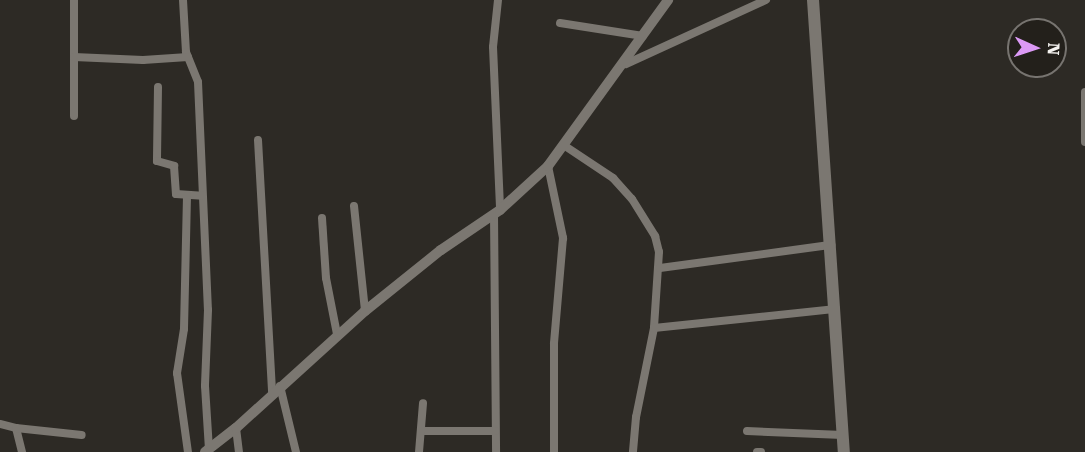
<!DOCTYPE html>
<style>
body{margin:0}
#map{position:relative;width:1085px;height:452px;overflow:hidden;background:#2d2a25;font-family:"Roboto Serif",serif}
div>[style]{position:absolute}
.minor>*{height:8px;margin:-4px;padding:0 4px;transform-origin:4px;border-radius:4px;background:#7b7771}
.tertiary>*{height:10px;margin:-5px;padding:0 5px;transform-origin:5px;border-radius:5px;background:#7b7771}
.secondary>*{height:12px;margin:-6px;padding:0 6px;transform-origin:6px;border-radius:6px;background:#7b7771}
span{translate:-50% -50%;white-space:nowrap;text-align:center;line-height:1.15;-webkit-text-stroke:6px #23201b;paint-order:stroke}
.north{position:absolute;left:1007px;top:18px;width:60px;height:60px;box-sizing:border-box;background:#23201b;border:2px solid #777470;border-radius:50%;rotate:93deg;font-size:16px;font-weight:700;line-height:24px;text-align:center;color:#f5f3f0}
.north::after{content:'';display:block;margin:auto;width:21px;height:27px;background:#db99f5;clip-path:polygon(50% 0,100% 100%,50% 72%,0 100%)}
</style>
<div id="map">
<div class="minor">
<div style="left:74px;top:0;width:116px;rotate:90deg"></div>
<div style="left:183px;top:0;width:52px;rotate:86.7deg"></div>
<div style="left:186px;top:52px;width:32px;rotate:68deg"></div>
<div style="left:198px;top:82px;width:228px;rotate:87.5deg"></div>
<div style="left:208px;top:310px;width:76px;rotate:92.3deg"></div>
<div style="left:205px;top:386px;width:63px;rotate:86.4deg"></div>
<div style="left:498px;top:0;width:47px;rotate:96.1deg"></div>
<div style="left:493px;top:47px;width:163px;rotate:87.5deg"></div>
<div style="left:560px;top:23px;width:84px;rotate:8.9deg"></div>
<div style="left:74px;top:57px;width:69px;rotate:2.5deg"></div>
<div style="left:143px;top:60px;width:45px;rotate:-3.8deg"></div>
<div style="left:626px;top:64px;width:154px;rotate:-24.6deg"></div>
<div style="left:158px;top:87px;width:74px;rotate:90.8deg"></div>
<div style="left:157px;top:161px;width:18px;rotate:16deg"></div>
<div style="left:174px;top:166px;width:28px;rotate:86deg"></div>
<div style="left:176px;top:194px;width:26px;rotate:4deg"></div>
<div style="left:1085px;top:92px;width:50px;rotate:90deg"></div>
<div style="left:258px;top:140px;width:254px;rotate:86.8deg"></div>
<div style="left:565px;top:146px;width:58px;rotate:33.7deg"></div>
<div style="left:613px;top:178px;width:28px;rotate:48deg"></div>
<div style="left:632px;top:199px;width:44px;rotate:58.1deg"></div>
<div style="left:655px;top:236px;width:16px;rotate:76deg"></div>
<div style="left:659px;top:252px;width:76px;rotate:93.8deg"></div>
<div style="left:654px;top:328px;width:91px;rotate:101.4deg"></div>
<div style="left:636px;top:417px;width:35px;rotate:95deg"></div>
<div style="left:548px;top:166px;width:74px;rotate:78.2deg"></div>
<div style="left:563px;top:238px;width:106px;rotate:94.9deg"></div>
<div style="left:554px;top:344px;width:108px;rotate:90deg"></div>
<div style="left:187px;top:196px;width:133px;rotate:91.3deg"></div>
<div style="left:184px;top:329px;width:45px;rotate:99deg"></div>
<div style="left:177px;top:373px;width:80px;rotate:82.1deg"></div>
<div style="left:354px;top:206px;width:106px;rotate:84deg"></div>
<div style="left:494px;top:214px;width:238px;rotate:89.5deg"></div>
<div style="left:322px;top:218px;width:60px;rotate:86.2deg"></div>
<div style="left:326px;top:278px;width:57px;rotate:78.9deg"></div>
<div style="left:660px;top:268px;width:173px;rotate:-7.7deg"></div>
<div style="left:654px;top:328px;width:183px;rotate:-6deg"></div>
<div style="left:280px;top:386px;width:68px;rotate:76.4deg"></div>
<div style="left:0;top:424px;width:16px;rotate:14deg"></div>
<div style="left:16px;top:428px;width:25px;rotate:76deg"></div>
<div style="left:16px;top:428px;width:66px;rotate:6.1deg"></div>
<div style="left:236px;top:428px;width:24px;rotate:83deg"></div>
<div style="left:421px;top:431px;width:74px"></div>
<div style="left:747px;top:431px;width:96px;rotate:2.4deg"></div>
<div style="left:419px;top:452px;width:49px;rotate:-85.3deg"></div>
<div style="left:757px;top:452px;width:4px"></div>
</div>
<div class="tertiary">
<div style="left:205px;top:452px;width:39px;rotate:-38deg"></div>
<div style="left:236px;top:428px;width:174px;rotate:-42.2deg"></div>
<div style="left:365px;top:311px;width:97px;rotate:-38.8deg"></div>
<div style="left:441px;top:250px;width:71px;rotate:-34.1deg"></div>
<div style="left:500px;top:210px;width:65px;rotate:-42.5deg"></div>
<div style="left:548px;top:166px;width:205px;rotate:-54.1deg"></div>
</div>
<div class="secondary">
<div style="left:813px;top:0;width:453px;rotate:86.1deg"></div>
</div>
<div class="north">N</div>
</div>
